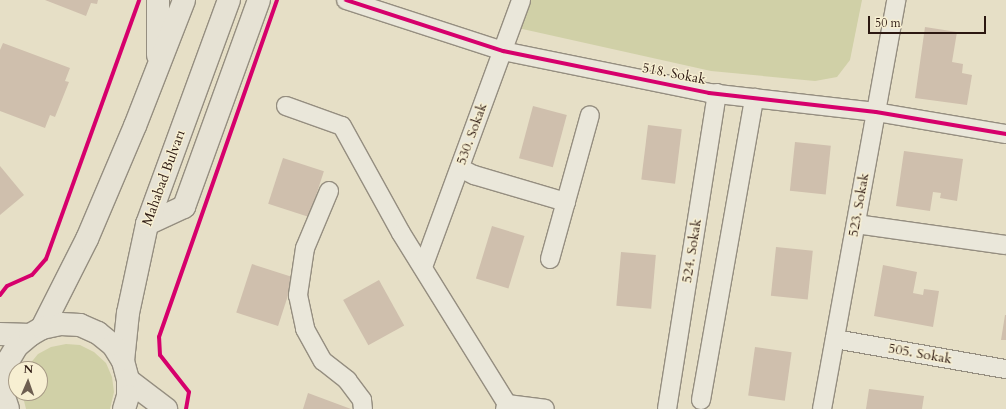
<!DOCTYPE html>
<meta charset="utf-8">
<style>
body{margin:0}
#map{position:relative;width:1006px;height:409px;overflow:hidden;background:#e6dfc6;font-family:Cardo,serif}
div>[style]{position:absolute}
.green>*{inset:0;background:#d0d0a7}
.building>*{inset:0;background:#cfbfad;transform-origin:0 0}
.roads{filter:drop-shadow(1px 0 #958e80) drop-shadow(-1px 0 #958e80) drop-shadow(0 1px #958e80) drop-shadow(0 -1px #958e80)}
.minor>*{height:18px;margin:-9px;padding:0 9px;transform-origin:9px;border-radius:9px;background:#eae7da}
.major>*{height:22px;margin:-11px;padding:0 11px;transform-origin:11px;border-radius:11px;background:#e6e2d4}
.cycleway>*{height:4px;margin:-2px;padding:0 2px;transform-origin:2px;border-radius:2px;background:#d6006c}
span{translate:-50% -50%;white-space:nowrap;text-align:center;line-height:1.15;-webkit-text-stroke:3px #f7efd2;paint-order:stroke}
.street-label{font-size:14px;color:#2c1811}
.north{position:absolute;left:8px;top:361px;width:40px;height:40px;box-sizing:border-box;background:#f7efd2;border:1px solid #a69985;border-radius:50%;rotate:2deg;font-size:11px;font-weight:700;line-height:16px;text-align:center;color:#2c1811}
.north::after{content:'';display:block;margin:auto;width:14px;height:18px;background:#6d5e50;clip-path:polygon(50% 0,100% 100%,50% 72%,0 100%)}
.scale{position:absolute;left:868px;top:16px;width:118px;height:18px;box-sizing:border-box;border:2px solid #2c1811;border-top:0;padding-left:5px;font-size:12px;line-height:14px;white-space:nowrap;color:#2c1811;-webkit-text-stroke:3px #f7efd2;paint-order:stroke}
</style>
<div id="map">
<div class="green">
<div style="clip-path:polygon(528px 0,862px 0,850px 60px,837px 77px,815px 81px,711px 71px,518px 28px)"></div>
<div style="clip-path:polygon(66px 344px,80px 345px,94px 352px,106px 363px,112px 377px,114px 392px,110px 409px,26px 409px,22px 393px,40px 393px,40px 369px,27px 369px,29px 365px,38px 354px,51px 347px)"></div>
</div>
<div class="building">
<div style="clip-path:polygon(45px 0,98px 0,97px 4px,91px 3px,86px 16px)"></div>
<div style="clip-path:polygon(925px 27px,957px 32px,952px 62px,963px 64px,962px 73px,972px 75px,967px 105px,915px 98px)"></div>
<div style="clip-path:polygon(3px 43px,70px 68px,65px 81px,69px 82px,55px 117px,50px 115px,45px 128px,0 111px,0 50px)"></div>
<div style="left:533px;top:106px;width:35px;height:54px;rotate:15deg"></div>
<div style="left:648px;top:125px;width:34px;height:55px;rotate:7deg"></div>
<div style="left:795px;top:142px;width:36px;height:49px;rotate:6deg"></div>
<div style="clip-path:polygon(904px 151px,963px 159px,957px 201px,940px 198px,941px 193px,933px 192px,930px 211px,896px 206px)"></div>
<div style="left:283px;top:158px;width:43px;height:48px;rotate:18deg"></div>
<div style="clip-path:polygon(0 166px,24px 195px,0 215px)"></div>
<div style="left:492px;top:226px;width:34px;height:55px;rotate:17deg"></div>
<div style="left:776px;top:247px;width:37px;height:49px;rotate:6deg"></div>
<div style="left:621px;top:252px;width:35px;height:54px;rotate:5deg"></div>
<div style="left:252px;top:264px;width:44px;height:51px;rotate:18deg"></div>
<div style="clip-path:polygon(883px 265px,917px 272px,913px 293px,923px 295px,924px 289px,939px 291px,933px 327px,874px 316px)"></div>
<div style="left:379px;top:280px;width:52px;height:41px;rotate:61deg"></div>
<div style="clip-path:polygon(1005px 315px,1006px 315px,1006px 340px,1001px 340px)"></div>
<div style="left:755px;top:347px;width:37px;height:49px;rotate:8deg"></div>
<div style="clip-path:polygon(869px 389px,924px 396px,922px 409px,866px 409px)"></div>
<div style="clip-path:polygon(308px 393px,351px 409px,303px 409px)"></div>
</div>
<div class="roads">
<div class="minor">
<div style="left:346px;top:0;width:165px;rotate:18deg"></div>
<div style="left:503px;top:51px;width:210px;rotate:11.5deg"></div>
<div style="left:709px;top:93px;width:168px;rotate:6.5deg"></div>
<div style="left:876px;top:112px;width:132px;rotate:9.6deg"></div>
<div style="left:286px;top:106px;width:59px;rotate:19.7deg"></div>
<div style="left:342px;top:126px;width:122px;rotate:61.1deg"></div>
<div style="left:401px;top:233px;width:201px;rotate:58.2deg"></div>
<div style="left:507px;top:404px;width:5px;rotate:112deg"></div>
<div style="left:460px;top:168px;width:16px;rotate:27deg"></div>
<div style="left:474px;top:175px;width:96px;rotate:16.4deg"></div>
<div style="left:329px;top:191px;width:62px;rotate:112.8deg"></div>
<div style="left:305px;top:248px;width:48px;rotate:98.5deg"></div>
<div style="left:298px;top:295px;width:35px;rotate:78deg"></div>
<div style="left:305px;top:329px;width:37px;rotate:61deg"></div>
<div style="left:323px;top:361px;width:31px;rotate:38deg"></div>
<div style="left:347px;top:380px;width:25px;rotate:53deg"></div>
<div style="left:362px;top:400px;width:9px;rotate:84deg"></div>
<div style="left:856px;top:224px;width:151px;rotate:8deg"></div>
<div style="left:550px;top:259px;width:149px;rotate:-74.5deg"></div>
<div style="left:423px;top:267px;width:284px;rotate:-69.8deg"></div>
<div style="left:835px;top:339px;width:174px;rotate:10deg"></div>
<div style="left:701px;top:400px;width:307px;rotate:-80deg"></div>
<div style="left:507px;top:404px;width:38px;rotate:7deg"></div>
<div style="left:667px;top:409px;width:320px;rotate:-81deg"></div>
<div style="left:822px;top:409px;width:416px;rotate:-79.7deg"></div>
</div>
<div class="major">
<div style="left:158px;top:0;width:55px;rotate:90deg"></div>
<div style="left:147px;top:224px;width:41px;rotate:-24.7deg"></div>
<div style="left:184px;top:207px;width:220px;rotate:-70.1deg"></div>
<div style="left:42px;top:328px;width:100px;rotate:-63.2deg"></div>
<div style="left:87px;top:239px;width:123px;rotate:-67deg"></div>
<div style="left:135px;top:126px;width:135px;rotate:-68.7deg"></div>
<div style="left:0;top:334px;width:30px;rotate:2deg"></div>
<div style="left:123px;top:361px;width:48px;rotate:-84.1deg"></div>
<div style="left:128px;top:313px;width:91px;rotate:-77.9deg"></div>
<div style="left:147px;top:224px;width:239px;rotate:-69.9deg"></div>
<div style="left:128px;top:380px;width:48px;rotate:37.3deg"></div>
<div style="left:8px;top:409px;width:16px;rotate:-108deg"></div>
<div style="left:3px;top:394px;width:17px;rotate:-90deg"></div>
<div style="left:3px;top:377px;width:17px;rotate:-73deg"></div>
<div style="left:8px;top:361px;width:17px;rotate:-59deg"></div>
<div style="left:17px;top:346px;width:17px;rotate:-40deg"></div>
<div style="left:30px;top:335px;width:14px;rotate:-30deg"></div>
<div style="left:42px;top:328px;width:19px;rotate:-12deg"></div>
<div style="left:61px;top:324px;width:19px;rotate:3deg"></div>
<div style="left:80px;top:325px;width:20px;rotate:24deg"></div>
<div style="left:98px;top:333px;width:19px;rotate:39deg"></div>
<div style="left:113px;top:345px;width:19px;rotate:58deg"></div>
<div style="left:123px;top:361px;width:20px;rotate:75deg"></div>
<div style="left:128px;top:380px;width:16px;rotate:90deg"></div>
<div style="left:128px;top:396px;width:14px;rotate:107deg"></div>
</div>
</div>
<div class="cycleway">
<div style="left:346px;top:0;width:165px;rotate:18deg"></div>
<div style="left:503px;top:51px;width:210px;rotate:11.5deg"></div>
<div style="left:709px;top:93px;width:168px;rotate:6.5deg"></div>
<div style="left:876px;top:112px;width:132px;rotate:9.6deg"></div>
<div style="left:0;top:295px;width:11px;rotate:-52deg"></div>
<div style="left:7px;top:286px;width:27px;rotate:-24deg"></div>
<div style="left:32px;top:275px;width:21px;rotate:-49deg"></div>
<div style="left:46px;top:259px;width:275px;rotate:-70.2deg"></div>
<div style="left:186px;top:409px;width:17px;rotate:-80deg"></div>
<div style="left:189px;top:392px;width:47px;rotate:-128.1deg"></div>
<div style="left:160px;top:355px;width:18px;rotate:-93deg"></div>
<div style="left:159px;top:337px;width:357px;rotate:-70.7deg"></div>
</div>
<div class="street-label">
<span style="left:674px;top:74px;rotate:11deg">518. Sokak</span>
<span style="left:472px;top:134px;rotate:-70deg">530. Sokak</span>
<span style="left:164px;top:178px;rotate:-70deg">Mahabad Bulvarı</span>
<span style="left:859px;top:205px;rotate:-80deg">523. Sokak</span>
<span style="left:692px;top:251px;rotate:-81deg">524. Sokak</span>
<span style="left:920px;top:354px;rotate:10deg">505. Sokak</span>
</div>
<div class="north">N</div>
<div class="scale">50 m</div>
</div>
